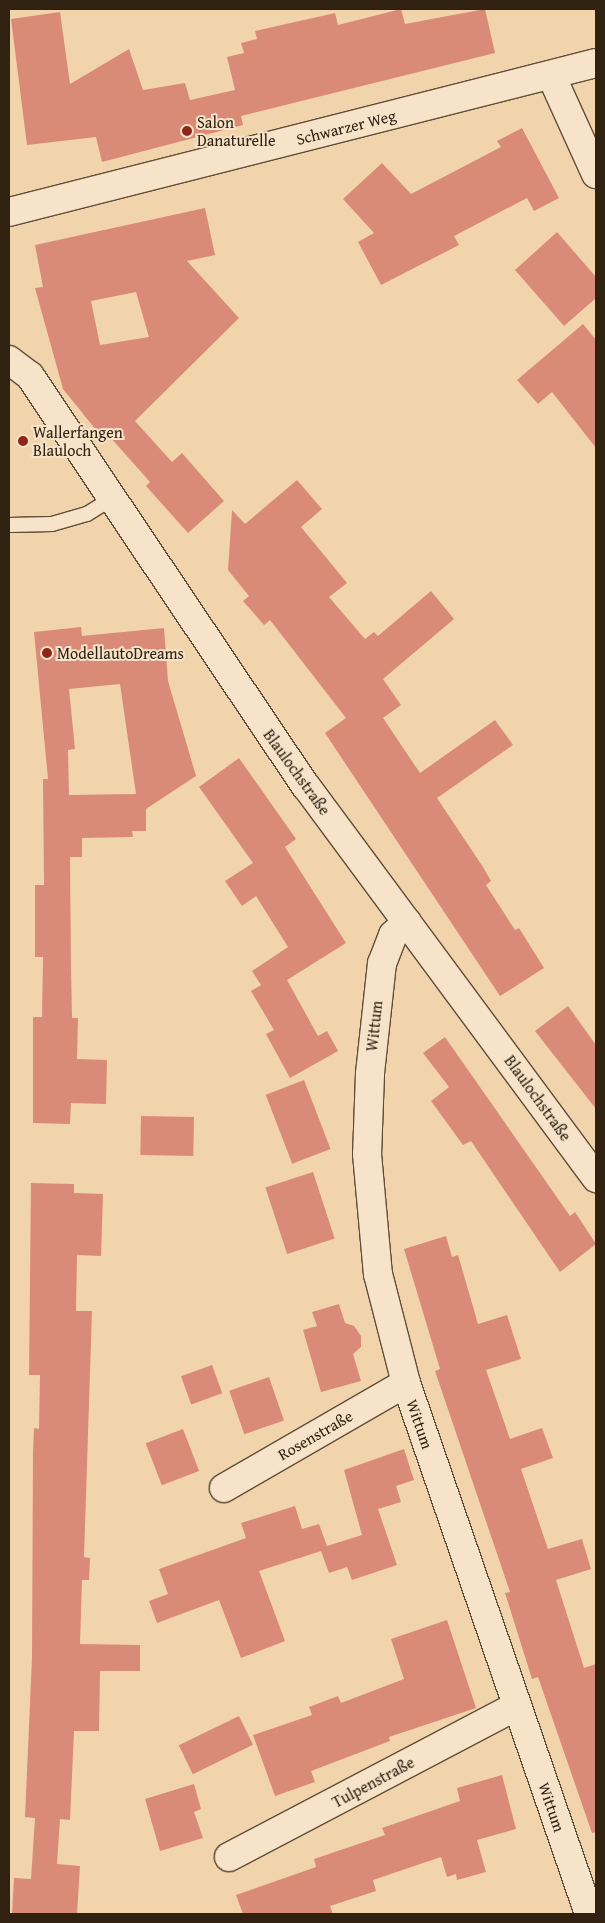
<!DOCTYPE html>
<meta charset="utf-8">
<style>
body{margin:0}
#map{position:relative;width:605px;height:1923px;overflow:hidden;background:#f1d4ac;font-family:"Gentium Book Plus",serif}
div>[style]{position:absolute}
.building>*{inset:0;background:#da8b77;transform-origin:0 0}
.roads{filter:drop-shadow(1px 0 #604e38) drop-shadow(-1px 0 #604e38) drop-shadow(0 1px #604e38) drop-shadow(0 -1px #604e38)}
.lane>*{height:14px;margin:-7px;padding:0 7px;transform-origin:7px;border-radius:7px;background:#f6e3c9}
.street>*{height:28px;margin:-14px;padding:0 14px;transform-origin:14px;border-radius:14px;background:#f6e3c9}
.dots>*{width:14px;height:14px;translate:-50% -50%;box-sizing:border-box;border:2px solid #f6e3c9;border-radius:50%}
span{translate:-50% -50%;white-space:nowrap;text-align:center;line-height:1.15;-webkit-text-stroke:4px #f6e3c9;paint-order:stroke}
.poi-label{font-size:16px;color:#302111}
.left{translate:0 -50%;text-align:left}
.street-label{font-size:16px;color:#302111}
.frame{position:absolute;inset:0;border:10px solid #302111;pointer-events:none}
</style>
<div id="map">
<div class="building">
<div style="clip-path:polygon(401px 9px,405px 24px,485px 9px,495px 53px,241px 116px,243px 125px,102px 162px,96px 137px,27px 145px,11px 19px,60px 12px,70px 84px,129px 49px,143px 90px,185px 83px,190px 100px,235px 90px,227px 57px,244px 53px,241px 43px,257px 39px,255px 31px,335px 13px,338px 25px)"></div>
<div style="clip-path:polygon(522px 128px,559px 198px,534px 211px,527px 198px,454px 236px,459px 245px,381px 285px,358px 242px,374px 233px,343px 199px,382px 163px,411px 194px,501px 147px,497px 141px)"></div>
<div style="clip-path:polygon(evenodd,205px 208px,215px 255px,187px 261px,239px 318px,135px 421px,172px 462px,182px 453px,224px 501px,188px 533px,146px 486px,150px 482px,110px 437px,105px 441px,63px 389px,35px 288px,43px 287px,35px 245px,205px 208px,136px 292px,149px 337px,100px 345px,91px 301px,136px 292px)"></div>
<div style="clip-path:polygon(557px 232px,596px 277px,596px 298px,564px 326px,515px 270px)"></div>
<div style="clip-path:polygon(583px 324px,596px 340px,596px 448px,552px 392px,538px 404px,517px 380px)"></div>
<div style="clip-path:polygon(297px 480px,322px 509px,301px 527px,347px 583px,329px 597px,365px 639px,374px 632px,378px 636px,431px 591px,454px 619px,383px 679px,401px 705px,383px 718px,420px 773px,495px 720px,513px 745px,437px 798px,483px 867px,491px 881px,486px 885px,515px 930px,519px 928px,544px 968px,500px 996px,325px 733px,346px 718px,270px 620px,264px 625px,243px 601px,249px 596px,228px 570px,232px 510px,245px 524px)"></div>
<div style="clip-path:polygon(evenodd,81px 627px,82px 636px,164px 628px,168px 681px,196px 776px,146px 809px,146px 831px,132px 831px,133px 837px,82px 838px,82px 857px,70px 857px,71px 969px,72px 1018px,78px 1018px,77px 1059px,107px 1060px,106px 1104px,71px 1103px,70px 1124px,33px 1123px,33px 1017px,42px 1017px,43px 957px,35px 957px,35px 885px,44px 885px,43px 779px,48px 779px,34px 632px,81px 627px,120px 684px,136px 794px,69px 795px,68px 750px,75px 749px,69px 689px,120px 684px)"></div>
<div style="clip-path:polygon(239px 758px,296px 839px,285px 847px,346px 943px,287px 980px,318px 1036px,327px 1031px,338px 1051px,290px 1078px,266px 1034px,274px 1030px,251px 991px,261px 985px,252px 971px,288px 947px,256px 896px,242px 906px,225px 881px,253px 863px,199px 787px)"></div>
<div style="clip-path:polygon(568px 1006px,596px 1045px,596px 1109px,535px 1031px)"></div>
<div style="clip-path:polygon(445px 1037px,570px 1216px,575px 1212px,596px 1244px,560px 1272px,471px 1141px,463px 1145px,431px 1101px,449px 1087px,423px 1053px)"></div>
<div style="left:304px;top:1080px;width:74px;height:41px;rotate:69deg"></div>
<div style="left:141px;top:1116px;width:53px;height:39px;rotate:1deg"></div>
<div style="left:313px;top:1172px;width:70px;height:50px;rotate:72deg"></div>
<div style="clip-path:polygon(31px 1183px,74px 1184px,74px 1193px,103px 1194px,101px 1256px,77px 1255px,76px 1311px,92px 1311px,84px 1557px,90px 1558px,89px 1580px,82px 1580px,80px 1644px,140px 1645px,140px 1671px,100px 1671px,99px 1731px,74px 1731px,70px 1820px,60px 1819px,57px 1864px,80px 1866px,77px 1914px,12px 1914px,14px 1878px,31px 1879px,35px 1818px,25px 1817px,32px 1657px,33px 1452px,34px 1428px,39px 1429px,40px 1375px,29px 1375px)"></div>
<div style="clip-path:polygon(446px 1236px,452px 1257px,458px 1255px,478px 1324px,507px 1315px,521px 1359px,486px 1370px,510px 1439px,542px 1428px,553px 1458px,521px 1469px,548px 1549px,582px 1539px,591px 1569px,556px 1580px,584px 1668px,596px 1664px,596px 1832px,592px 1833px,538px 1677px,532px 1679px,505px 1593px,510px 1592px,435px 1371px,440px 1369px,404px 1249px)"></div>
<div style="clip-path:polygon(339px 1304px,345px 1323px,354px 1326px,361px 1336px,361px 1347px,353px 1354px,361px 1381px,321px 1392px,303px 1330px,317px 1326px,312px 1312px)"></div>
<div style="left:212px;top:1365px;width:30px;height:33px;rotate:70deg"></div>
<div style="left:269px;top:1377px;width:46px;height:42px;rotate:71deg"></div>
<div style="left:183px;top:1429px;width:45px;height:40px;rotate:69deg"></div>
<div style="clip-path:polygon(404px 1449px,414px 1480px,396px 1486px,401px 1502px,378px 1509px,397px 1565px,352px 1580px,347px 1567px,329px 1573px,321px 1551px,259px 1571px,285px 1641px,241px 1658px,219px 1600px,157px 1623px,149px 1601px,168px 1594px,159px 1569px,246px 1538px,241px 1523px,295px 1506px,302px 1529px,319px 1524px,327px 1546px,362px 1535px,344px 1470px)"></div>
<div style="clip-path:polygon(447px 1620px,476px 1708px,389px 1737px,390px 1741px,311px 1771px,315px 1782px,275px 1796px,253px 1735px,312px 1715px,309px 1707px,338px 1696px,341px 1703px,404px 1679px,391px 1639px)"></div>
<div style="left:239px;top:1716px;width:32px;height:67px;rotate:64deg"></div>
<div style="clip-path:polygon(502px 1775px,516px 1829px,477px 1840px,486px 1872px,457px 1880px,456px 1874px,447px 1877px,441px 1857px,373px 1880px,376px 1891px,330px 1906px,333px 1914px,243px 1914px,236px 1895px,316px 1867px,314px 1859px,385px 1835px,382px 1828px,460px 1801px,457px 1788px)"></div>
<div style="clip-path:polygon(194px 1784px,201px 1809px,194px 1812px,203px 1838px,160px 1851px,145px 1799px)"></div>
</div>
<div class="roads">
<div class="lane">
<div style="left:9px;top:525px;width:43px;rotate:-1.3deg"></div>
<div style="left:52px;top:524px;width:36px;rotate:-16deg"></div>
<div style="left:87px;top:514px;width:31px;rotate:-32deg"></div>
</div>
<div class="street">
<div style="left:551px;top:75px;width:109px;rotate:65.6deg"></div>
<div style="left:9px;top:212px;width:606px;rotate:-14.24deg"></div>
<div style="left:9px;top:360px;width:26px;rotate:37deg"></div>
<div style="left:30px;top:376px;width:494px;rotate:56.1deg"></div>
<div style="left:306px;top:786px;width:488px;rotate:53.5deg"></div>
<div style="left:407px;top:922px;width:19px;rotate:137deg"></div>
<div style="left:393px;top:935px;width:30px;rotate:111deg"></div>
<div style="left:382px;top:963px;width:112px;rotate:96.2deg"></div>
<div style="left:370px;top:1074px;width:80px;rotate:92.1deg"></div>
<div style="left:367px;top:1154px;width:121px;rotate:84.8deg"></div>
<div style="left:378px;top:1274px;width:113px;rotate:75.6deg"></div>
<div style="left:406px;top:1383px;width:562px;rotate:70.98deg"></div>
<div style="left:224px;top:1488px;width:210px;rotate:-30deg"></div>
<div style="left:229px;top:1857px;width:325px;rotate:-27.7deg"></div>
</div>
</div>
<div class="dots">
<div style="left:187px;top:131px;background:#8f2418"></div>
<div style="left:23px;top:441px;background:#8f2418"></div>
<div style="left:47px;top:653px;background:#8f2418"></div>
</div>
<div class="poi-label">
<span class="left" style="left:197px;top:131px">Salon<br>Danaturelle</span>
<span class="left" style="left:33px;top:441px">Wallerfangen<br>Blauloch</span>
<span class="left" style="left:57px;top:653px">ModellautoDreams</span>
</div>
<div class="street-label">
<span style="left:346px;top:127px;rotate:-14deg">Schwarzer Weg</span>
<span style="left:297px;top:772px;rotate:54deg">Blaulochstraße</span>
<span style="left:374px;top:1026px;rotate:-84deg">Wittum</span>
<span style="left:538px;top:1098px;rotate:54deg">Blaulochstraße</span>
<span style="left:420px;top:1424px;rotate:71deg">Wittum</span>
<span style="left:315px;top:1435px;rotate:-30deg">Rosenstraße</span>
<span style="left:373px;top:1782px;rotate:-28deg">Tulpenstraße</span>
<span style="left:552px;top:1807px;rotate:71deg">Wittum</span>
</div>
<div class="frame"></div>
</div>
